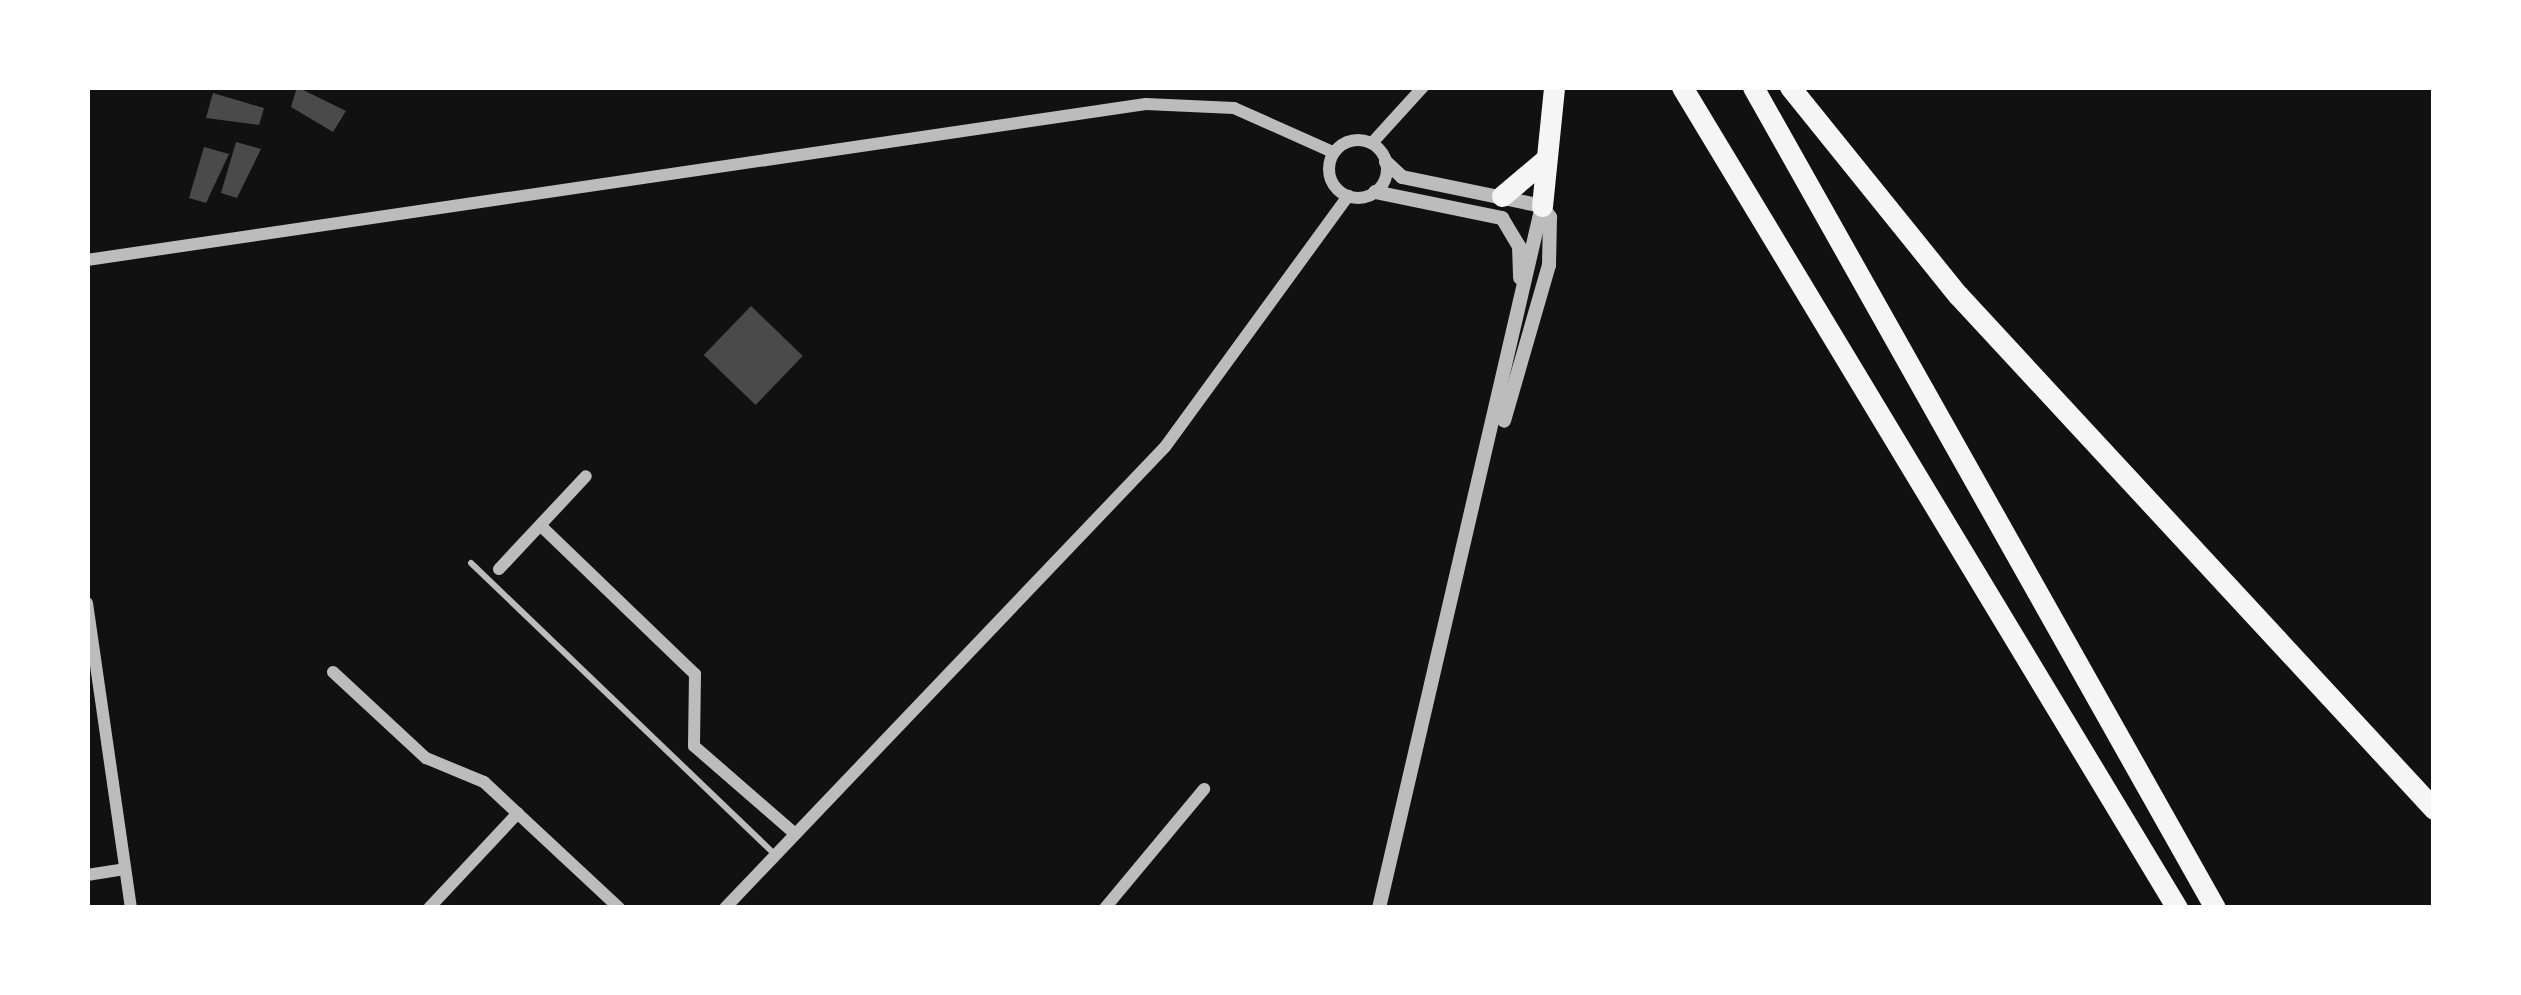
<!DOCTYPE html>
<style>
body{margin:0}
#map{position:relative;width:2521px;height:995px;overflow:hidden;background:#111;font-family:Lato,sans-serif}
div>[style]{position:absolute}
.building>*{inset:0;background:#4a4a4a;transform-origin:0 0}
.service>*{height:6px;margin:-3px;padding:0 3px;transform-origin:3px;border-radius:3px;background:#bcbcbc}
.minor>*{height:12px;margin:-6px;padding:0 6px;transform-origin:6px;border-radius:6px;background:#bcbcbc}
.minor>.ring{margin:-6px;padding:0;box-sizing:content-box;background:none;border:12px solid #bcbcbc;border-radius:50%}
.tertiary>*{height:14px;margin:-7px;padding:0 7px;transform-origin:7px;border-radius:7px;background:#bcbcbc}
.motorway>*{height:21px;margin:-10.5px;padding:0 10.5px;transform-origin:10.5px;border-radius:10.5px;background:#f5f5f5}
span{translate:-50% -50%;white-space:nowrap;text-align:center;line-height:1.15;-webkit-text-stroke:10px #fff;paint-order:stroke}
.frame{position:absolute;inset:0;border:90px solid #fff;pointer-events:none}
</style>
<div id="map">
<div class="building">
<div style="clip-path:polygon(297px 87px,346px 111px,333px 132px,291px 107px)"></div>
<div style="clip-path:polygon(213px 93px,264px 108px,259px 125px,206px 118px)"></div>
<div style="clip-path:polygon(236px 142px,261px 149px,237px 198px,221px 193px)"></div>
<div style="clip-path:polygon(204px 147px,229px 154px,206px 203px,189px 198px)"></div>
<div style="left:751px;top:306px;width:72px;height:68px;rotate:44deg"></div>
</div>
<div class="service">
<div style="left:471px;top:563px;width:422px;rotate:43.8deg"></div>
</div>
<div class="minor">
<div class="ring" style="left:1329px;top:140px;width:46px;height:46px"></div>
<div style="left:1372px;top:143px;width:76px;rotate:-47.7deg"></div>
<div style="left:87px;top:260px;width:1070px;rotate:-8.38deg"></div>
<div style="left:1146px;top:104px;width:88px;rotate:2.6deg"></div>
<div style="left:1234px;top:108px;width:108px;rotate:24deg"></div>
<div style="left:541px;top:526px;width:214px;rotate:43.9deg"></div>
<div style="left:695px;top:674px;width:72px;rotate:90.8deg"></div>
<div style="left:694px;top:746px;width:133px;rotate:41deg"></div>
<div style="left:499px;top:569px;width:127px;rotate:-46.9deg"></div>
<div style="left:87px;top:603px;width:308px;rotate:81.8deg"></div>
<div style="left:333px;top:672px;width:127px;rotate:42.8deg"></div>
<div style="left:426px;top:758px;width:63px;rotate:22.5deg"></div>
<div style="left:484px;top:782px;width:185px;rotate:43deg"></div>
<div style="left:87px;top:875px;width:38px;rotate:-9deg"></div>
<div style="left:429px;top:908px;width:130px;rotate:-46.9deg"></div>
<div style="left:725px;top:908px;width:637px;rotate:-46.34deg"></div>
<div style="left:1165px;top:447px;width:311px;rotate:-53.9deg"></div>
<div style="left:1105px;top:908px;width:155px;rotate:-50.2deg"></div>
</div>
<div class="tertiary">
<div style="left:1386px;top:162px;width:22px;rotate:43deg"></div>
<div style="left:1402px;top:177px;width:143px;rotate:11.7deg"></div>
<div style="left:1542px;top:206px;width:14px;rotate:54deg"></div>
<div style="left:1550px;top:217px;width:48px;rotate:91.2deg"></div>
<div style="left:1549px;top:265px;width:162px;rotate:106.1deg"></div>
<div style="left:1375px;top:192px;width:130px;rotate:11.6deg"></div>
<div style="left:1502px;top:218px;width:33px;rotate:59deg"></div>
<div style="left:1519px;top:246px;width:32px;rotate:88deg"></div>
<div style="left:1379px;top:908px;width:721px;rotate:-76.93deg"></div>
</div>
<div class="motorway">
<div style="left:1682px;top:87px;width:959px;rotate:58.91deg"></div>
<div style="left:1753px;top:87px;width:942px;rotate:60.63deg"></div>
<div style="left:1790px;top:87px;width:267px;rotate:51.1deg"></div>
<div style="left:1958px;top:295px;width:701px;rotate:47.2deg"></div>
<div style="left:1502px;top:196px;width:57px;rotate:-40.1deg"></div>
<div style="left:1542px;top:206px;width:120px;rotate:-84.2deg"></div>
</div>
<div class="frame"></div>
</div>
